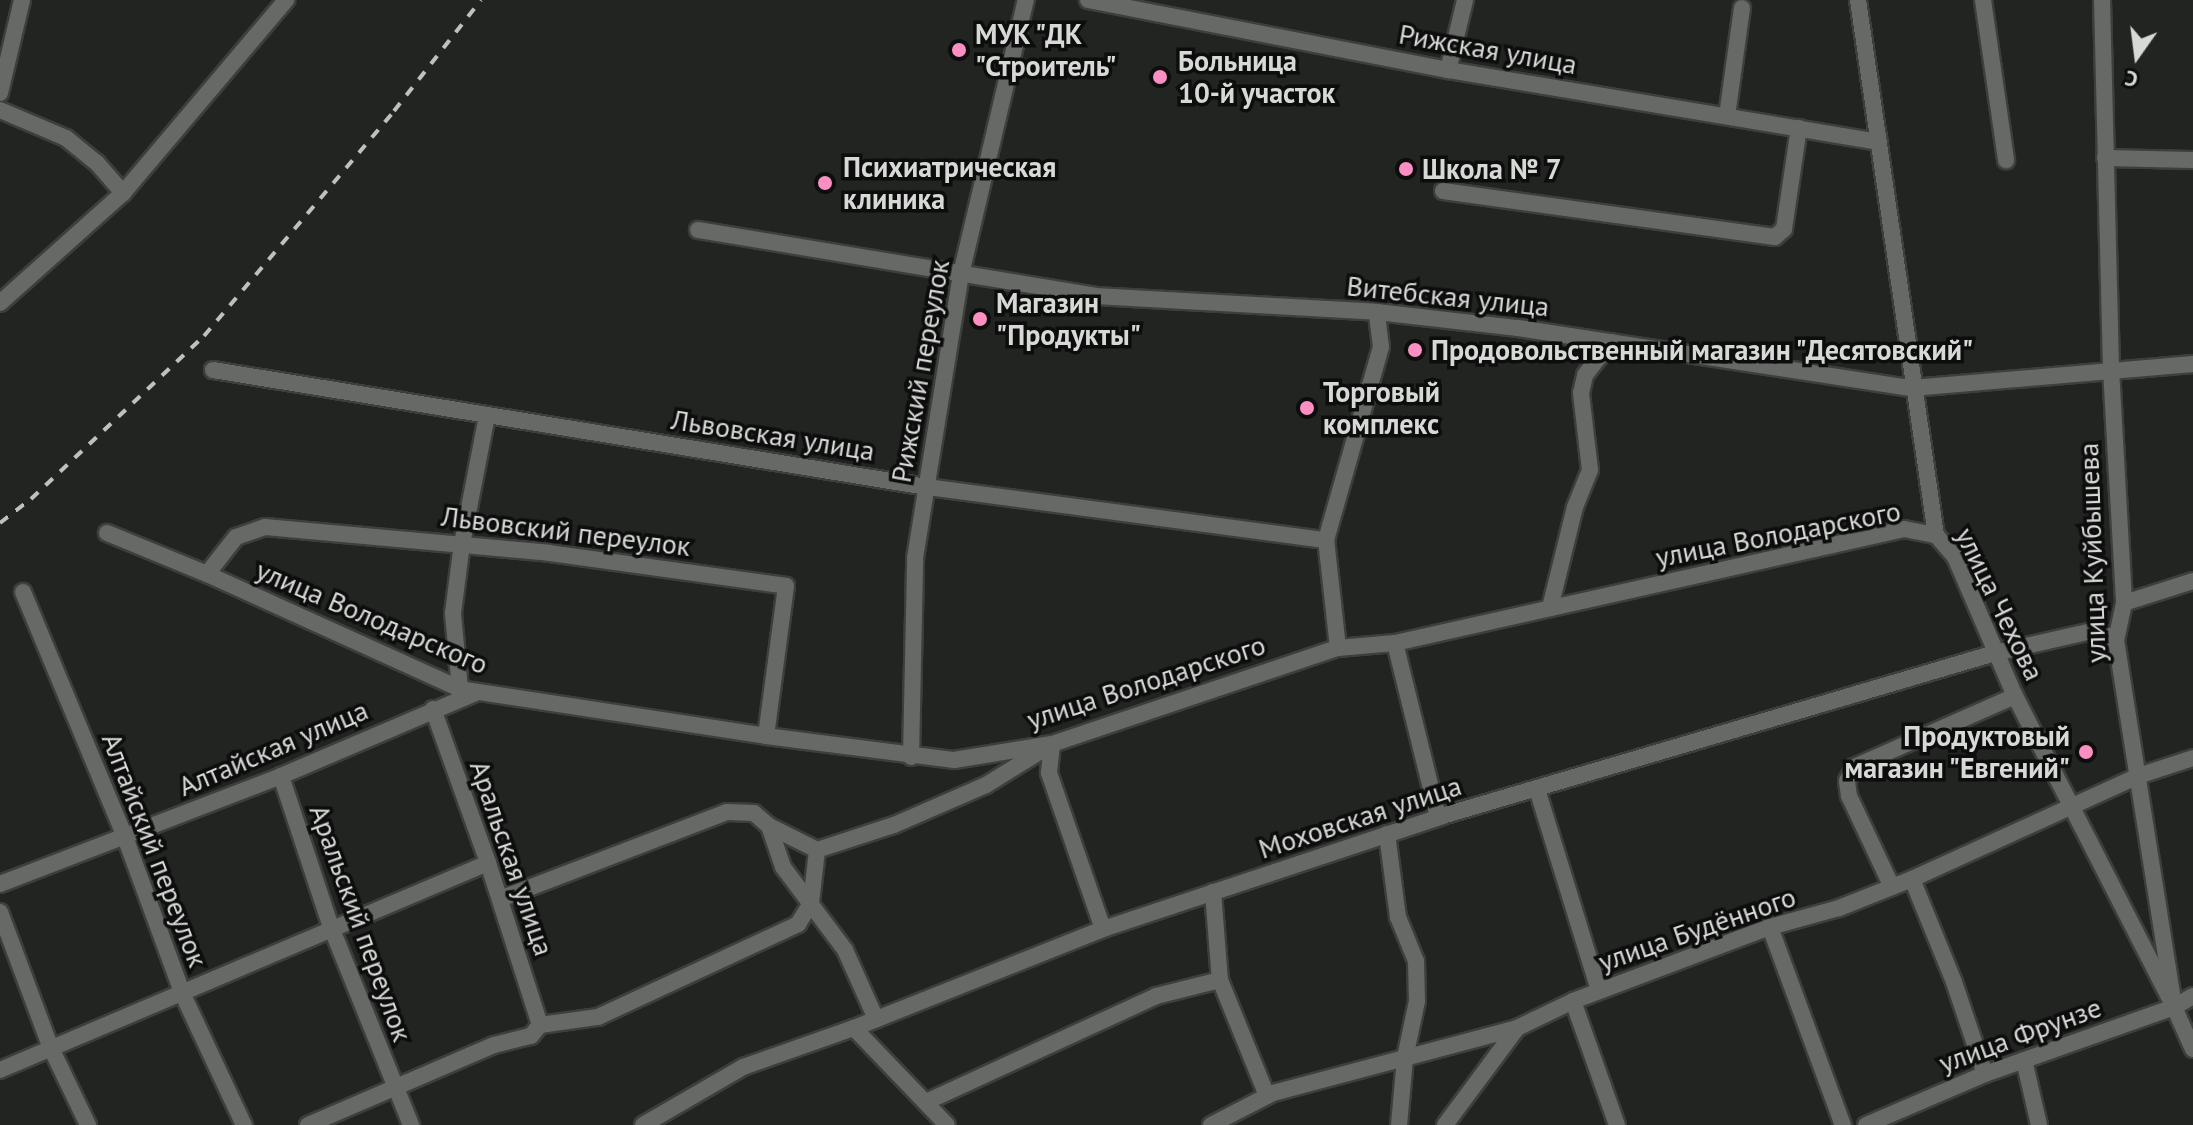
<!DOCTYPE html>
<meta charset="utf-8">
<style>
body{margin:0}
#map{position:relative;width:2193px;height:1125px;overflow:hidden;background:#222422;font-family:"PT Sans",sans-serif}
div>[style]{position:absolute}
.roads{filter:drop-shadow(2px 0 #3c3f3c) drop-shadow(-2px 0 #3c3f3c) drop-shadow(0 2px #3c3f3c) drop-shadow(0 -2px #3c3f3c)}
.minor>*{height:16px;margin:-8px;padding:0 8px;transform-origin:8px;border-radius:8px;background:#666966}
.rail>*{height:4px;margin-top:-2px;transform-origin:0;background:repeating-linear-gradient(90deg,#bfc1bf 0 10px,transparent 0 20px)}
.dots>*{width:22px;height:22px;translate:-50% -50%;box-sizing:border-box;border:4px solid #0c0d0c;border-radius:50%}
span{translate:-50% -50%;white-space:nowrap;text-align:center;line-height:1.15;-webkit-text-stroke:7px #0c0d0c;paint-order:stroke}
.poi-label{font-size:28px;color:#d7d9d7;font-weight:700}
.left{translate:0 -50%;text-align:left}
.right{translate:-100% -50%;text-align:right}
.street-label{font-size:28px;color:#d7d9d7}
.north{position:absolute;left:2097px;top:16px;width:80px;height:80px;-webkit-text-stroke:6px #0c0d0c;paint-order:stroke;rotate:194deg;font-size:22px;font-weight:700;line-height:32px;text-align:center;color:#d7d9d7}
.north::after{content:'';display:block;margin:auto;width:28px;height:36px;background:#d7d9d7;clip-path:polygon(50% 0,100% 100%,50% 72%,0 100%)}
</style>
<div id="map">
<div class="roads">
<div class="minor">
<div style="left:1088px;top:0;width:367px;rotate:11deg"></div>
<div style="left:1448px;top:70px;width:437px;rotate:9.5deg"></div>
<div style="left:1858px;top:0;width:541px;rotate:81.71deg"></div>
<div style="left:1936px;top:535px;width:29px;rotate:49deg"></div>
<div style="left:1955px;top:557px;width:151px;rotate:66.7deg"></div>
<div style="left:2015px;top:696px;width:349px;rotate:62.9deg"></div>
<div style="left:1983px;top:0;width:162px;rotate:81.8deg"></div>
<div style="left:2102px;top:0;width:369px;rotate:88.6deg"></div>
<div style="left:2111px;top:369px;width:234px;rotate:86.8deg"></div>
<div style="left:2124px;top:603px;width:38px;rotate:102deg"></div>
<div style="left:2116px;top:640px;width:372px;rotate:81deg"></div>
<div style="left:2174px;top:1007px;width:46px;rotate:65.7deg"></div>
<div style="left:1448px;top:70px;width:72px;rotate:-76.3deg"></div>
<div style="left:0;top:93px;width:96px;rotate:-76.7deg"></div>
<div style="left:0;top:110px;width:72px;rotate:23deg"></div>
<div style="left:66px;top:138px;width:40px;rotate:39deg"></div>
<div style="left:97px;top:163px;width:40px;rotate:49deg"></div>
<div style="left:1727px;top:116px;width:109px;rotate:-82.1deg"></div>
<div style="left:2105px;top:158px;width:88px;rotate:1.3deg"></div>
<div style="left:1443px;top:191px;width:335px;rotate:7.9deg"></div>
<div style="left:1775px;top:237px;width:12px;rotate:-42deg"></div>
<div style="left:1784px;top:229px;width:102px;rotate:-81.6deg"></div>
<div style="left:698px;top:230px;width:402px;rotate:9.4deg"></div>
<div style="left:1095px;top:296px;width:282px;rotate:3.2deg"></div>
<div style="left:1377px;top:312px;width:142px;rotate:6.5deg"></div>
<div style="left:1518px;top:328px;width:399px;rotate:8.7deg"></div>
<div style="left:1912px;top:388px;width:282px;rotate:-4.9deg"></div>
<div style="left:0;top:303px;width:165px;rotate:-41.8deg"></div>
<div style="left:123px;top:193px;width:253px;rotate:-49.8deg"></div>
<div style="left:213px;top:370px;width:724px;rotate:9.31deg"></div>
<div style="left:927px;top:487px;width:403px;rotate:7.6deg"></div>
<div style="left:107px;top:533px;width:108px;rotate:22.3deg"></div>
<div style="left:207px;top:574px;width:278px;rotate:24.4deg"></div>
<div style="left:460px;top:689px;width:310px;rotate:8.7deg"></div>
<div style="left:766px;top:736px;width:190px;rotate:7.3deg"></div>
<div style="left:954px;top:760px;width:99px;rotate:-9.3deg"></div>
<div style="left:1052px;top:744px;width:302px;rotate:-18.6deg"></div>
<div style="left:1338px;top:648px;width:57px;rotate:-5deg"></div>
<div style="left:1395px;top:643px;width:522px;rotate:-12.62deg"></div>
<div style="left:1904px;top:529px;width:33px;rotate:11deg"></div>
<div style="left:207px;top:574px;width:47px;rotate:-51.9deg"></div>
<div style="left:236px;top:537px;width:31px;rotate:-19deg"></div>
<div style="left:265px;top:527px;width:285px;rotate:5.2deg"></div>
<div style="left:549px;top:553px;width:239px;rotate:7.9deg"></div>
<div style="left:786px;top:586px;width:151px;rotate:97.6deg"></div>
<div style="left:23px;top:592px;width:265px;rotate:67.4deg"></div>
<div style="left:125px;top:837px;width:168px;rotate:69.8deg"></div>
<div style="left:183px;top:995px;width:144px;rotate:64.9deg"></div>
<div style="left:2124px;top:603px;width:72px;rotate:-17.7deg"></div>
<div style="left:1550px;top:608px;width:104px;rotate:-76.1deg"></div>
<div style="left:1575px;top:507px;width:40px;rotate:-68deg"></div>
<div style="left:1590px;top:470px;width:78px;rotate:-96.7deg"></div>
<div style="left:1581px;top:393px;width:18px;rotate:-77deg"></div>
<div style="left:1585px;top:375px;width:42px;rotate:-51.8deg"></div>
<div style="left:1395px;top:643px;width:179px;rotate:76.1deg"></div>
<div style="left:1338px;top:648px;width:109px;rotate:-96.3deg"></div>
<div style="left:1326px;top:540px;width:201px;rotate:-74.1deg"></div>
<div style="left:1381px;top:347px;width:35px;rotate:-97deg"></div>
<div style="left:460px;top:689px;width:76px;rotate:-95.3deg"></div>
<div style="left:453px;top:613px;width:70px;rotate:-82.6deg"></div>
<div style="left:462px;top:544px;width:131px;rotate:-79deg"></div>
<div style="left:433px;top:709px;width:164px;rotate:70.3deg"></div>
<div style="left:488px;top:863px;width:170px;rotate:72.2deg"></div>
<div style="left:1052px;top:744px;width:29px;rotate:96deg"></div>
<div style="left:1049px;top:773px;width:165px;rotate:70.9deg"></div>
<div style="left:911px;top:757px;width:199px;rotate:-88.8deg"></div>
<div style="left:915px;top:558px;width:288px;rotate:-80.8deg"></div>
<div style="left:961px;top:274px;width:282px;rotate:-76.7deg"></div>
<div style="left:281px;top:776px;width:159px;rotate:71.7deg"></div>
<div style="left:331px;top:927px;width:214px;rotate:68deg"></div>
<div style="left:1537px;top:789px;width:211px;rotate:72.9deg"></div>
<div style="left:769px;top:826px;width:43px;rotate:71.1deg"></div>
<div style="left:783px;top:867px;width:104px;rotate:53.2deg"></div>
<div style="left:845px;top:950px;width:76px;rotate:65.8deg"></div>
<div style="left:1387px;top:834px;width:84px;rotate:82.5deg"></div>
<div style="left:1398px;top:917px;width:48px;rotate:67.8deg"></div>
<div style="left:1416px;top:961px;width:40px;rotate:88.6deg"></div>
<div style="left:1417px;top:1001px;width:58px;rotate:101.9deg"></div>
<div style="left:1405px;top:1058px;width:67px;rotate:95.1deg"></div>
<div style="left:1912px;top:879px;width:111px;rotate:67.8deg"></div>
<div style="left:1954px;top:982px;width:97px;rotate:71.4deg"></div>
<div style="left:0;top:884px;width:301px;rotate:-21deg"></div>
<div style="left:281px;top:776px;width:212px;rotate:-23.1deg"></div>
<div style="left:1892px;top:887px;width:101px;rotate:-115.3deg"></div>
<div style="left:1849px;top:796px;width:15px;rotate:-98deg"></div>
<div style="left:1847px;top:781px;width:16px;rotate:-63deg"></div>
<div style="left:1854px;top:767px;width:176px;rotate:-23.8deg"></div>
<div style="left:1213px;top:892px;width:88px;rotate:85.5deg"></div>
<div style="left:1220px;top:980px;width:125px;rotate:67.9deg"></div>
<div style="left:500px;top:899px;width:243px;rotate:-21deg"></div>
<div style="left:727px;top:812px;width:27px;rotate:2deg"></div>
<div style="left:754px;top:813px;width:20px;rotate:41deg"></div>
<div style="left:769px;top:826px;width:54px;rotate:26.6deg"></div>
<div style="left:0;top:912px;width:143px;rotate:69.5deg"></div>
<div style="left:50px;top:1046px;width:88px;rotate:64.3deg"></div>
<div style="left:1770px;top:927px;width:211px;rotate:69.8deg"></div>
<div style="left:1573px;top:1001px;width:132px;rotate:70.5deg"></div>
<div style="left:854px;top:1028px;width:134px;rotate:46.2deg"></div>
<div style="left:2024px;top:1060px;width:67px;rotate:77deg"></div>
<div style="left:0;top:1070px;width:530px;rotate:-22.99deg"></div>
<div style="left:926px;top:1102px;width:253px;rotate:-24.7deg"></div>
<div style="left:1156px;top:996px;width:66px;rotate:-14deg"></div>
<div style="left:308px;top:1125px;width:202px;rotate:-23.3deg"></div>
<div style="left:494px;top:1045px;width:38px;rotate:-14deg"></div>
<div style="left:531px;top:1036px;width:14px;rotate:-51deg"></div>
<div style="left:540px;top:1025px;width:59px;rotate:-7.9deg"></div>
<div style="left:598px;top:1017px;width:221px;rotate:-24.9deg"></div>
<div style="left:798px;top:924px;width:25px;rotate:-58deg"></div>
<div style="left:811px;top:903px;width:53px;rotate:-83.5deg"></div>
<div style="left:817px;top:850px;width:81px;rotate:-18deg"></div>
<div style="left:894px;top:825px;width:100px;rotate:-23.5deg"></div>
<div style="left:986px;top:785px;width:68px;rotate:-31.8deg"></div>
<div style="left:643px;top:1125px;width:116px;rotate:-30.1deg"></div>
<div style="left:743px;top:1067px;width:118px;rotate:-19.4deg"></div>
<div style="left:854px;top:1028px;width:268px;rotate:-21.7deg"></div>
<div style="left:1103px;top:929px;width:357px;rotate:-18.4deg"></div>
<div style="left:1442px;top:816px;width:577px;rotate:-16.42deg"></div>
<div style="left:1995px;top:653px;width:104px;rotate:-12.8deg"></div>
<div style="left:2096px;top:630px;width:22px;rotate:27deg"></div>
<div style="left:1211px;top:1125px;width:70px;rotate:-27.3deg"></div>
<div style="left:1273px;top:1093px;width:253px;rotate:-14.9deg"></div>
<div style="left:1517px;top:1028px;width:62px;rotate:-25.7deg"></div>
<div style="left:1573px;top:1001px;width:210px;rotate:-20.6deg"></div>
<div style="left:1770px;top:927px;width:72px;rotate:-15.4deg"></div>
<div style="left:1839px;top:908px;width:79px;rotate:-21.7deg"></div>
<div style="left:1912px;top:879px;width:248px;rotate:-24.5deg"></div>
<div style="left:2138px;top:776px;width:58px;rotate:-18.1deg"></div>
<div style="left:1445px;top:1125px;width:121px;rotate:-53.4deg"></div>
<div style="left:1866px;top:1125px;width:129px;rotate:-23.2deg"></div>
<div style="left:1985px;top:1074px;width:201px;rotate:-19.5deg"></div>
<div style="left:2174px;top:1007px;width:22px;rotate:-30deg"></div>
</div>
</div>
<div class="rail">
<div style="left:0;top:523px;width:39px;rotate:-38deg"></div>
<div style="left:31px;top:499px;width:238px;rotate:-43.3deg"></div>
<div style="left:204px;top:336px;width:294px;rotate:-49.8deg"></div>
<div style="left:394px;top:111px;width:141px;rotate:-51.9deg"></div>
</div>
<div class="dots">
<div style="left:959px;top:50px;background:#fc8fc2"></div>
<div style="left:1160px;top:77px;background:#fc8fc2"></div>
<div style="left:1406px;top:169px;background:#fc8fc2"></div>
<div style="left:825px;top:183px;background:#fc8fc2"></div>
<div style="left:980px;top:319px;background:#fc8fc2"></div>
<div style="left:1415px;top:350px;background:#fc8fc2"></div>
<div style="left:1307px;top:408px;background:#fc8fc2"></div>
<div style="left:2086px;top:752px;background:#fc8fc2"></div>
</div>
<div class="poi-label">
<span class="left" style="left:975px;top:50px">МУК "ДК<br>"Строитель"</span>
<span class="left" style="left:1178px;top:77px">Больница<br>10-й участок</span>
<span class="left" style="left:843px;top:183px">Психиатрическая<br>клиника</span>
<span class="left" style="left:1422px;top:169px">Школа № 7</span>
<span class="left" style="left:996px;top:319px">Магазин<br>"Продукты"</span>
<span class="left" style="left:1431px;top:350px">Продовольственный магазин "Деcятовский"</span>
<span class="left" style="left:1323px;top:408px">Торговый<br>комплекс</span>
<span class="right" style="left:2070px;top:752px">Продуктовый<br>магазин "Евгений"</span>
</div>
<div class="street-label">
<span style="left:1488px;top:49px;rotate:10deg">Рижская улица</span>
<span style="left:1448px;top:296px;rotate:6deg">Витебская улица</span>
<span style="left:920px;top:371px;rotate:-80deg">Рижский переулок</span>
<span style="left:773px;top:435px;rotate:9deg">Львовская улица</span>
<span style="left:566px;top:531px;rotate:7deg">Львовский переулок</span>
<span style="left:1778px;top:534px;rotate:-11deg">улица Володарского</span>
<span style="left:2092px;top:553px;rotate:-92deg">улица Куйбышева</span>
<span style="left:2000px;top:604px;rotate:64deg">улица Чехова</span>
<span style="left:372px;top:617px;rotate:23deg">улица Володарского</span>
<span style="left:1146px;top:682px;rotate:-18deg">улица Володарского</span>
<span style="left:273px;top:748px;rotate:-23deg">Алтайская улица</span>
<span style="left:1360px;top:817px;rotate:-18deg">Моховская улица</span>
<span style="left:155px;top:850px;rotate:69deg">Алтайский переулок</span>
<span style="left:512px;top:858px;rotate:71deg">Аральская улица</span>
<span style="left:361px;top:923px;rotate:70deg">Аральский переулок</span>
<span style="left:1697px;top:929px;rotate:-19deg">улица Будённого</span>
<span style="left:2020px;top:1035px;rotate:-20deg">улица Фрунзе</span>
</div>
<div class="north">С</div>
</div>
